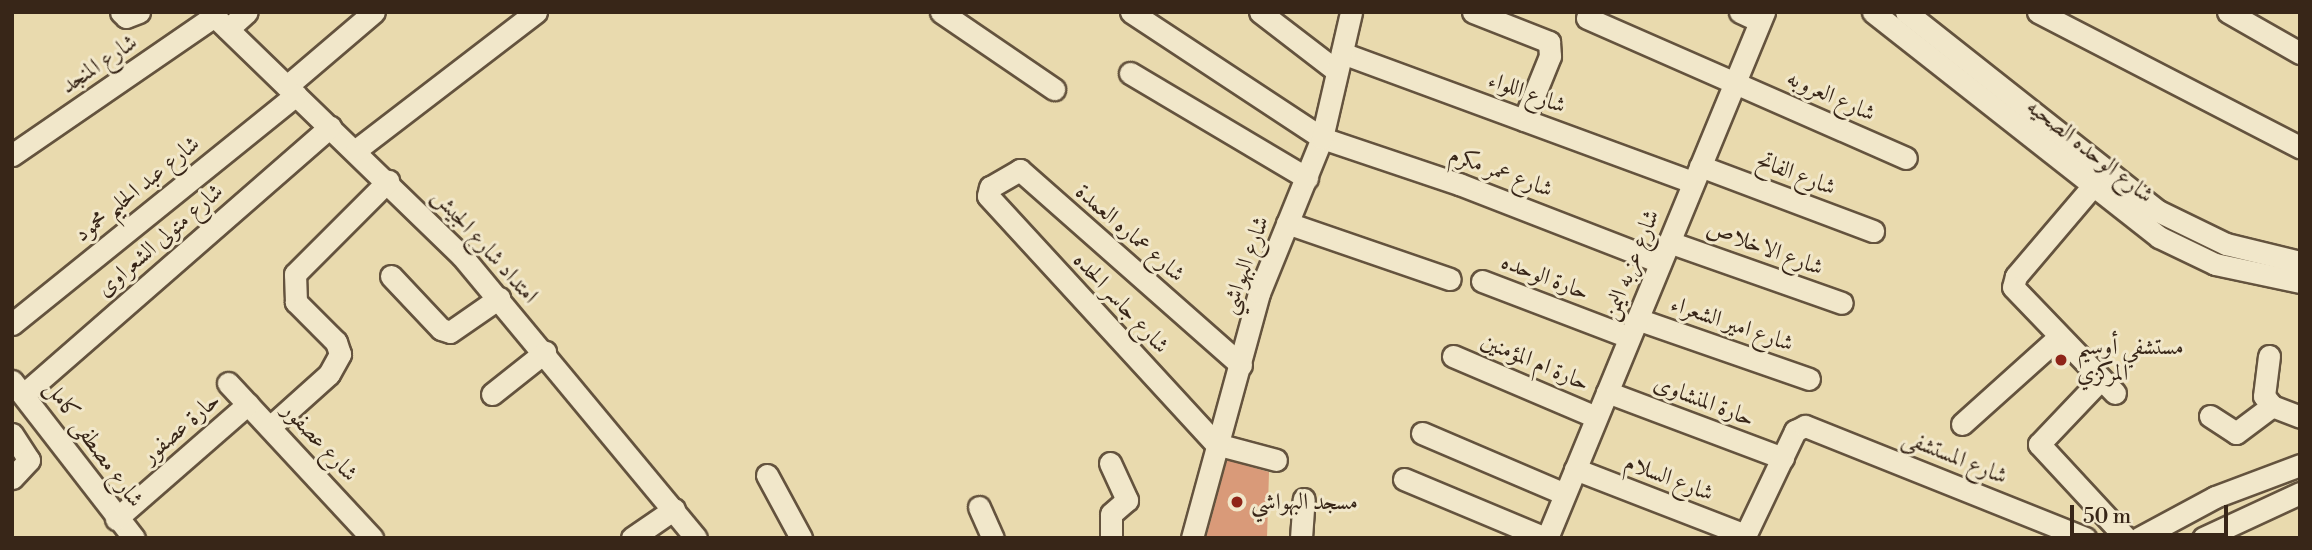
<!DOCTYPE html>
<meta charset="utf-8">
<style>
body{margin:0}
#map{position:relative;width:2312px;height:550px;overflow:hidden;background:#e9daae;font-family:"Libre Bodoni",Amiri,serif}
div>[style]{position:absolute}
.building>*{inset:0;background:#d99a79}
.roads{filter:drop-shadow(2px 0 #64533e) drop-shadow(-2px 0 #64533e) drop-shadow(0 2px #64533e) drop-shadow(0 -2px #64533e)}
.minor>*{height:21px;margin:-10.5px;padding:0 10.5px;transform-origin:10.5px;border-radius:10.5px;background:#f1e7ca}
.dots>*{width:19px;height:19px;translate:-50% -50%;box-sizing:border-box;border:4px solid #f1e7ca;border-radius:50%}
span{translate:-50% -50%;white-space:nowrap;text-align:center;line-height:1.15;-webkit-text-stroke:6px #f1e7ca;paint-order:stroke}
.street-label{font-size:23px;color:#382618}
.poi-label{font-size:23px;color:#382618}
.left{translate:0 -50%;text-align:left}
.frame{position:absolute;inset:0;border:14px solid #382618;pointer-events:none}
.scale{position:absolute;left:2070px;top:505px;width:158px;height:32px;box-sizing:border-box;border:4px solid #382618;border-top:0;padding-left:9px;font-size:21px;line-height:24px;white-space:nowrap;color:#382618;-webkit-text-stroke:5px #f1e7ca;paint-order:stroke}
</style>
<div id="map">
<div class="building">
<div style="clip-path:polygon(1227px 460px,1269px 472px,1267px 538px,1206px 538px)"></div>
</div>
<div class="roads">
<div class="minor">
<div style="left:121px;top:12px;width:7px;rotate:45deg"></div>
<div style="left:126px;top:17px;width:14px;rotate:-21deg"></div>
<div style="left:210px;top:12px;width:351px;rotate:44.1deg"></div>
<div style="left:462px;top:256px;width:366px;rotate:50.3deg"></div>
<div style="left:941px;top:12px;width:137px;rotate:34.3deg"></div>
<div style="left:1131px;top:12px;width:229px;rotate:33.4deg"></div>
<div style="left:1322px;top:138px;width:145px;rotate:18.6deg"></div>
<div style="left:1459px;top:184px;width:216px;rotate:21.2deg"></div>
<div style="left:1260px;top:12px;width:97px;rotate:37.5deg"></div>
<div style="left:1473px;top:12px;width:82px;rotate:21.5deg"></div>
<div style="left:1549px;top:42px;width:14px;rotate:86deg"></div>
<div style="left:1550px;top:56px;width:69px;rotate:112.1deg"></div>
<div style="left:1740px;top:12px;width:21px;rotate:25deg"></div>
<div style="left:1873px;top:12px;width:364px;rotate:38.2deg"></div>
<div style="left:2159px;top:237px;width:62px;rotate:25.7deg"></div>
<div style="left:2215px;top:264px;width:87px;rotate:12deg"></div>
<div style="left:1906px;top:12px;width:321px;rotate:38.3deg"></div>
<div style="left:2158px;top:211px;width:76px;rotate:25.9deg"></div>
<div style="left:2226px;top:244px;width:76px;rotate:13.7deg"></div>
<div style="left:2038px;top:12px;width:295px;rotate:27.3deg"></div>
<div style="left:2228px;top:12px;width:83px;rotate:29.7deg"></div>
<div style="left:1587px;top:18px;width:348px;rotate:23.7deg"></div>
<div style="left:228px;top:29px;width:25px;rotate:-42deg"></div>
<div style="left:1342px;top:53px;width:373px;rotate:20.2deg"></div>
<div style="left:1130px;top:73px;width:206px;rotate:30.7deg"></div>
<div style="left:287px;top:86px;width:114px;rotate:-40.4deg"></div>
<div style="left:356px;top:150px;width:227px;rotate:-37.5deg"></div>
<div style="left:12px;top:155px;width:245px;rotate:-34.5deg"></div>
<div style="left:1700px;top:166px;width:185px;rotate:20.6deg"></div>
<div style="left:2091px;top:188px;width:116px;rotate:130.4deg"></div>
<div style="left:2016px;top:276px;width:11px;rotate:105deg"></div>
<div style="left:2013px;top:287px;width:147px;rotate:46.1deg"></div>
<div style="left:1287px;top:223px;width:172px;rotate:19deg"></div>
<div style="left:1669px;top:242px;width:183px;rotate:19.4deg"></div>
<div style="left:391px;top:276px;width:73px;rotate:46.7deg"></div>
<div style="left:441px;top:329px;width:9px;rotate:18deg"></div>
<div style="left:450px;top:332px;width:60px;rotate:-34.8deg"></div>
<div style="left:1482px;top:281px;width:157px;rotate:20.9deg"></div>
<div style="left:1637px;top:319px;width:182px;rotate:19.2deg"></div>
<div style="left:12px;top:324px;width:365px;rotate:-38.9deg"></div>
<div style="left:1453px;top:356px;width:155px;rotate:23.1deg"></div>
<div style="left:2269px;top:356px;width:40px;rotate:97.1deg"></div>
<div style="left:2264px;top:396px;width:13px;rotate:51deg"></div>
<div style="left:2272px;top:406px;width:30px;rotate:21deg"></div>
<div style="left:1241px;top:365px;width:295px;rotate:-138.6deg"></div>
<div style="left:1020px;top:170px;width:34px;rotate:150deg"></div>
<div style="left:990px;top:187px;width:9px;rotate:103deg"></div>
<div style="left:988px;top:196px;width:337px;rotate:47.4deg"></div>
<div style="left:1216px;top:444px;width:62px;rotate:14.9deg"></div>
<div style="left:2101px;top:379px;width:90px;rotate:133.6deg"></div>
<div style="left:2039px;top:444px;width:128px;rotate:47.2deg"></div>
<div style="left:12px;top:381px;width:199px;rotate:52.2deg"></div>
<div style="left:228px;top:383px;width:212px;rotate:47.1deg"></div>
<div style="left:1607px;top:392px;width:188px;rotate:20.6deg"></div>
<div style="left:25px;top:393px;width:405px;rotate:-41.1deg"></div>
<div style="left:492px;top:394px;width:68px;rotate:-38.4deg"></div>
<div style="left:2210px;top:416px;width:31px;rotate:33deg"></div>
<div style="left:2236px;top:433px;width:45px;rotate:-36.9deg"></div>
<div style="left:1962px;top:424px;width:130px;rotate:-41.9deg"></div>
<div style="left:270px;top:427px;width:79px;rotate:-41.9deg"></div>
<div style="left:329px;top:374px;width:23px;rotate:-61deg"></div>
<div style="left:340px;top:354px;width:13px;rotate:-108deg"></div>
<div style="left:336px;top:342px;width:57px;rotate:-135deg"></div>
<div style="left:296px;top:302px;width:28px;rotate:-92deg"></div>
<div style="left:295px;top:274px;width:132px;rotate:-45deg"></div>
<div style="left:1422px;top:433px;width:155px;rotate:23.1deg"></div>
<div style="left:12px;top:434px;width:31px;rotate:57deg"></div>
<div style="left:29px;top:460px;width:25px;rotate:133deg"></div>
<div style="left:1110px;top:463px;width:41px;rotate:65.3deg"></div>
<div style="left:1127px;top:500px;width:21px;rotate:139deg"></div>
<div style="left:1111px;top:514px;width:24px;rotate:90deg"></div>
<div style="left:1575px;top:469px;width:182px;rotate:21.2deg"></div>
<div style="left:767px;top:475px;width:72px;rotate:61.6deg"></div>
<div style="left:1404px;top:479px;width:153px;rotate:22.7deg"></div>
<div style="left:979px;top:507px;width:34px;rotate:66deg"></div>
<div style="left:116px;top:519px;width:175px;rotate:-41.1deg"></div>
<div style="left:632px;top:538px;width:51px;rotate:-34.6deg"></div>
<div style="left:1192px;top:538px;width:254px;rotate:-74.7deg"></div>
<div style="left:1259px;top:293px;width:167px;rotate:-67.9deg"></div>
<div style="left:1322px;top:138px;width:129px;rotate:-77deg"></div>
<div style="left:1301px;top:538px;width:39px;rotate:-86deg"></div>
<div style="left:1547px;top:538px;width:569px;rotate:-67.58deg"></div>
<div style="left:1744px;top:538px;width:119px;rotate:-64.5deg"></div>
<div style="left:1795px;top:431px;width:11px;rotate:-27deg"></div>
<div style="left:1805px;top:426px;width:302px;rotate:21.8deg"></div>
<div style="left:2139px;top:538px;width:86px;rotate:-28.3deg"></div>
<div style="left:2215px;top:497px;width:91px;rotate:-20.6deg"></div>
<div style="left:2203px;top:538px;width:107px;rotate:-24.9deg"></div>
</div>
</div>
<div class="dots">
<div style="left:2061px;top:360px;background:#8f2418"></div>
<div style="left:1237px;top:502px;background:#8f2418"></div>
</div>
<div class="street-label">
<span style="left:99px;top:64px;rotate:-34deg">شارع المنجد</span>
<span style="left:1527px;top:93px;rotate:20deg">شارع اللواء</span>
<span style="left:1831px;top:96px;rotate:24deg">شارع العروبه</span>
<span style="left:2090px;top:151px;rotate:38deg">شارع الوحده الصحيه</span>
<span style="left:1501px;top:172px;rotate:20deg">شارع عمر مكرم</span>
<span style="left:1796px;top:174px;rotate:21deg">شارع الفاتح</span>
<span style="left:137px;top:189px;rotate:-39deg">شارع عبد الحليم محمود</span>
<span style="left:1130px;top:233px;rotate:41deg">شارع عماره العمدة</span>
<span style="left:160px;top:240px;rotate:-41deg">شارع متولى الشعراوى</span>
<span style="left:485px;top:246px;rotate:48deg">امتداد شارع الجيش</span>
<span style="left:1765px;top:248px;rotate:20deg">شارع الاخلاص</span>
<span style="left:1245px;top:265px;rotate:-70deg">شارع البهواشي</span>
<span style="left:1631px;top:265px;rotate:-68deg">شارع عزبه اليمن</span>
<span style="left:1545px;top:277px;rotate:21deg">حارة الوحده</span>
<span style="left:1121px;top:303px;rotate:47deg">شارع جاسر الحده</span>
<span style="left:1732px;top:324px;rotate:19deg">شارع امير الشعراء</span>
<span style="left:1535px;top:362px;rotate:23deg">حارة ام المؤمنين</span>
<span style="left:1704px;top:401px;rotate:21deg">حارة المنشاوى</span>
<span style="left:181px;top:428px;rotate:-41deg">حارة عصفور</span>
<span style="left:320px;top:442px;rotate:47deg">شارع عصفور</span>
<span style="left:94px;top:444px;rotate:54deg">شارع مصطفى كامل</span>
<span style="left:1955px;top:457px;rotate:22deg">شارع المستشفى</span>
<span style="left:1669px;top:478px;rotate:21deg">شارع السلام</span>
</div>
<div class="poi-label">
<span class="left" style="left:2077px;top:360px">مستشفي أوسيم<br>المركزي</span>
<span class="left" style="left:1251px;top:502px">مسجد البهواشي</span>
</div>
<div class="frame"></div>
<div class="scale">50 m</div>
</div>
